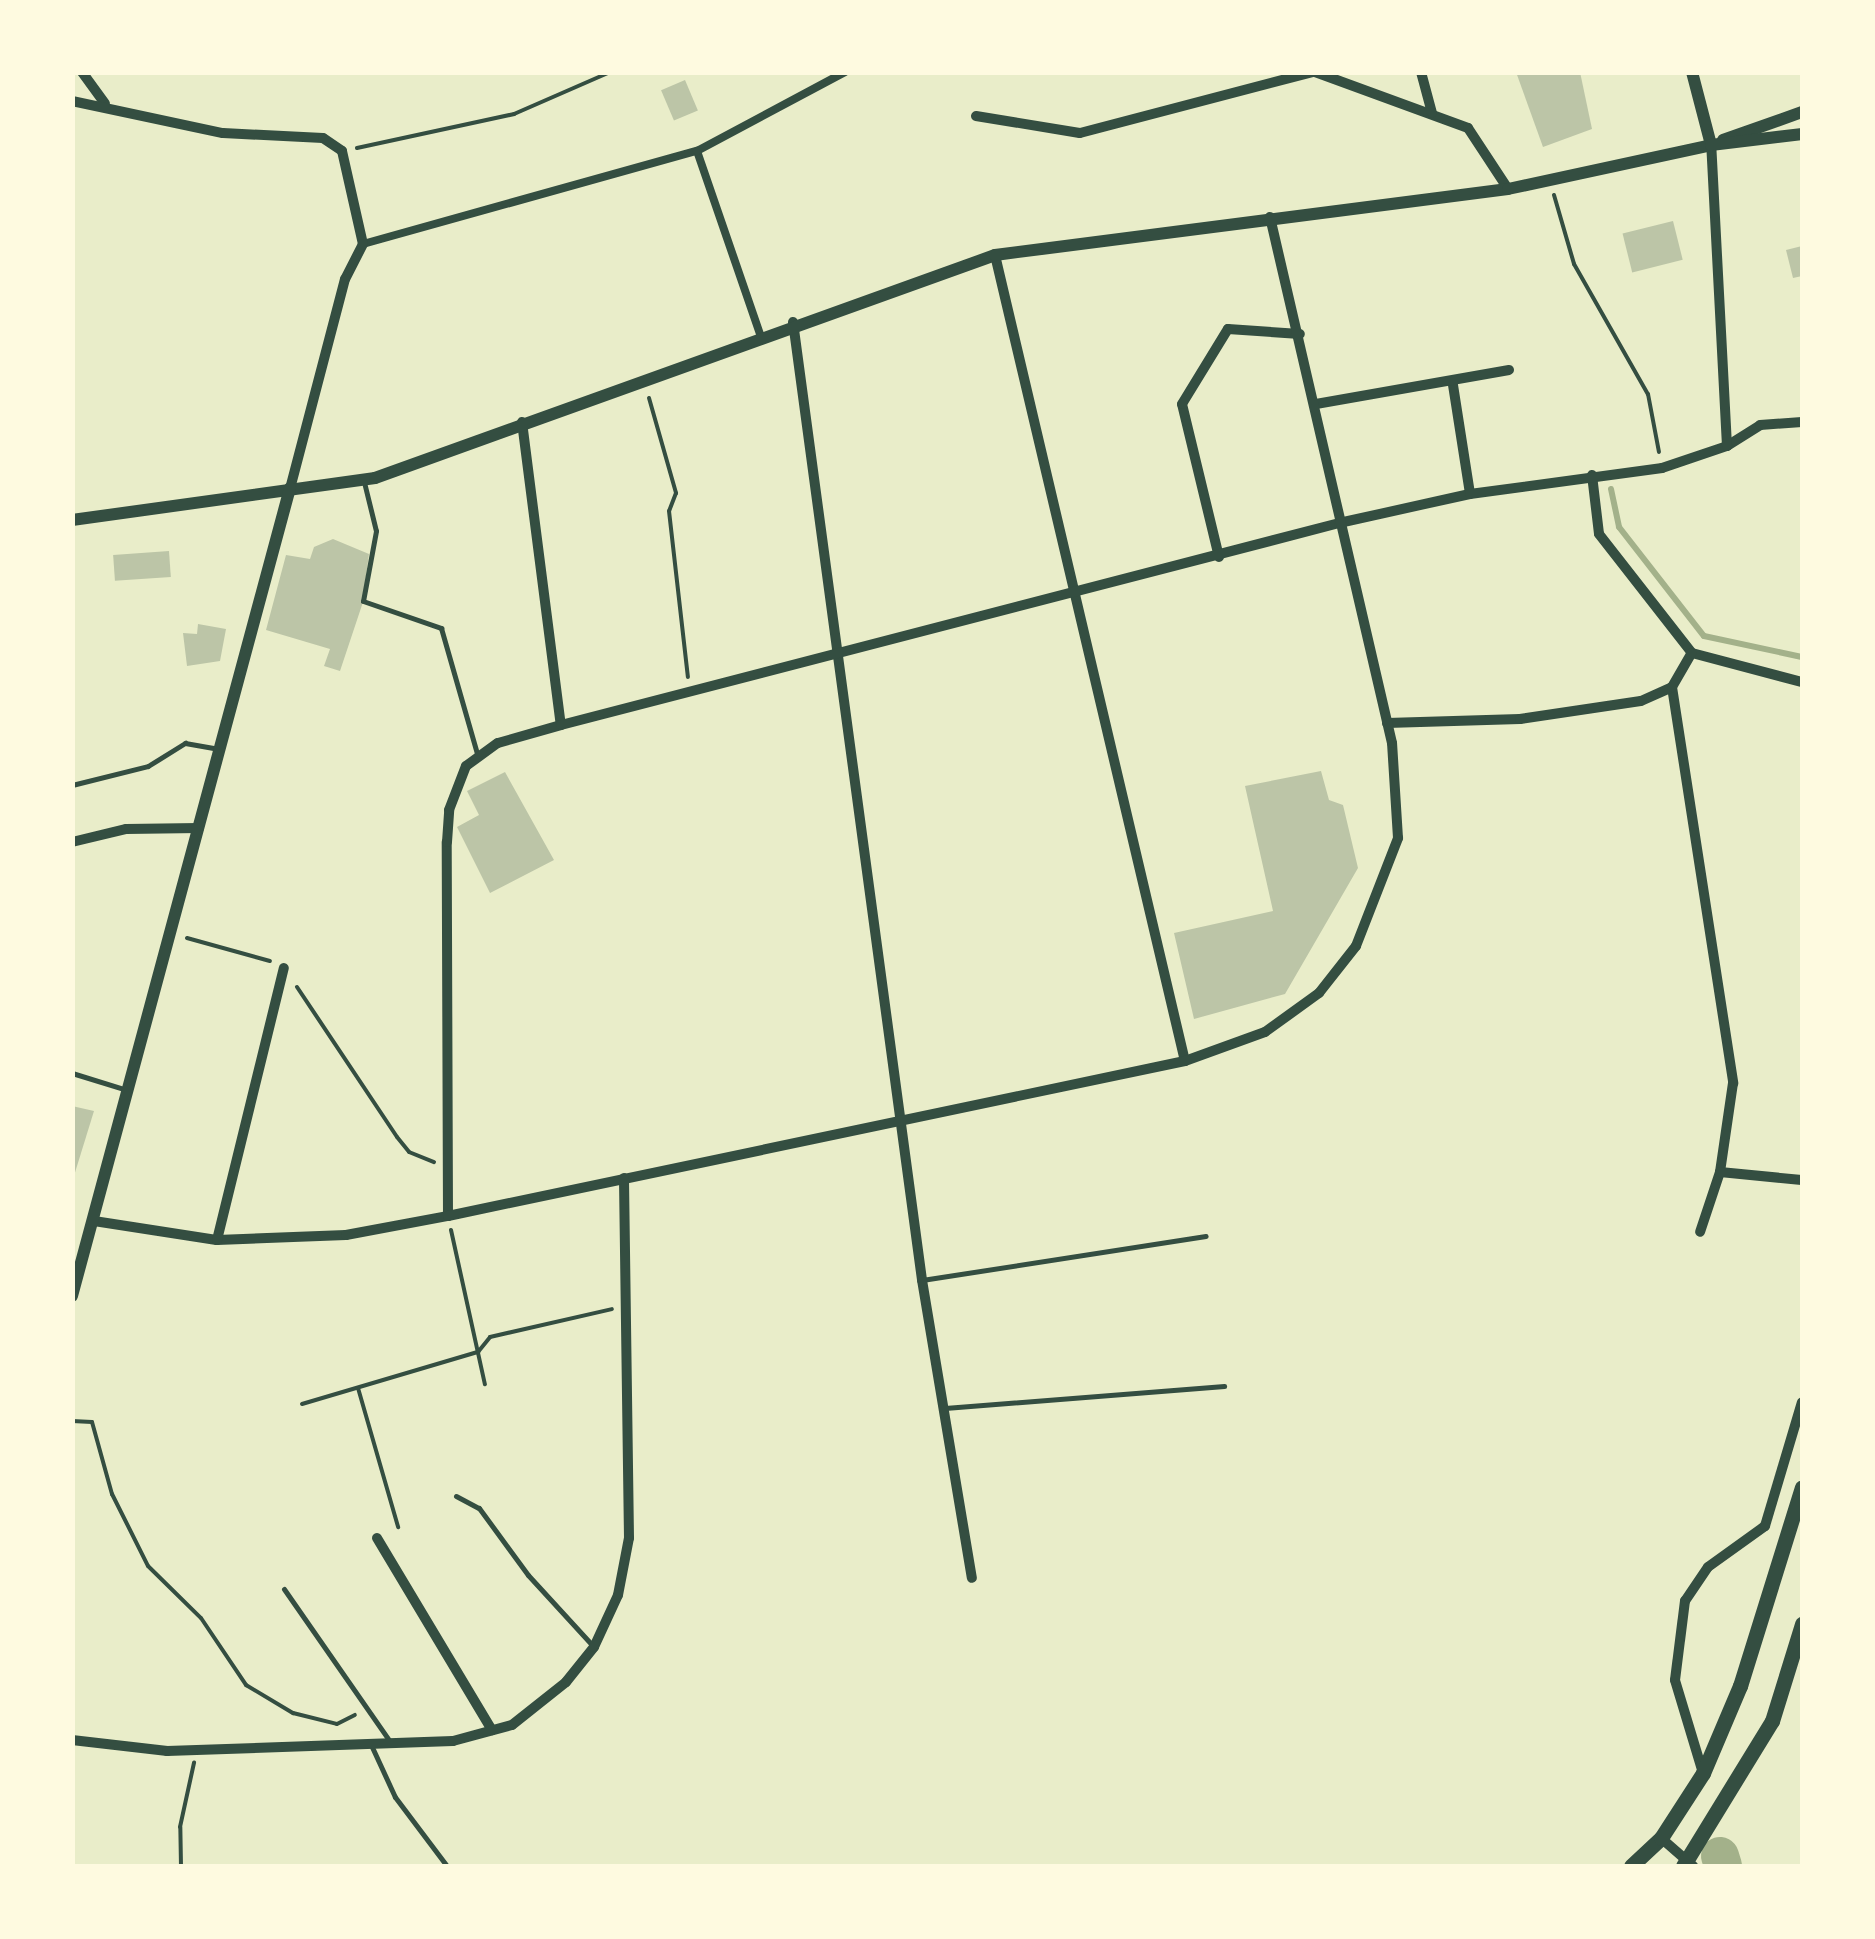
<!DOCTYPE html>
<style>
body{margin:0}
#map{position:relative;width:1875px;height:1939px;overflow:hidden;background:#e9edc9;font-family:"Fira Sans Condensed",sans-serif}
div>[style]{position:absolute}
.stream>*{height:6px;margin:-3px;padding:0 3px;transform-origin:3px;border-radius:3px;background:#a3b18a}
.river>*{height:38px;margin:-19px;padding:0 19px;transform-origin:19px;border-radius:19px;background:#a3b18a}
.building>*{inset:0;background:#bcc5a7;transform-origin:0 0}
.path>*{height:4px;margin:-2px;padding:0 2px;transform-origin:2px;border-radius:2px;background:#344e41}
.service>*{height:5px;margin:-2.5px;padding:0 2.5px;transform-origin:2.5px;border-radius:2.5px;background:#344e41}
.pedestrian>*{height:8px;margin:-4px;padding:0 4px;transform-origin:4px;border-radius:4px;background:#344e41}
.minor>*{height:10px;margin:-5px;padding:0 5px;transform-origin:5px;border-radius:5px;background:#344e41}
.tertiary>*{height:12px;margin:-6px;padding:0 6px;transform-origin:6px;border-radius:6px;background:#344e41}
.primary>*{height:15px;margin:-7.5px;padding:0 7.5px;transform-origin:7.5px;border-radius:7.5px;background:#344e41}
span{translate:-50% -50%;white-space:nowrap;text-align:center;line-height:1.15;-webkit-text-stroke:8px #fefae0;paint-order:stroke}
.frame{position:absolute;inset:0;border:75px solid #fefae0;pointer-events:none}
</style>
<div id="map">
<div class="stream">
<div style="left:1611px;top:489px;width:39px;rotate:78deg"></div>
<div style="left:1619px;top:527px;width:138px;rotate:52.1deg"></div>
<div style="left:1704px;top:636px;width:100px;rotate:12.1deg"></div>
</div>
<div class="river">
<div style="left:1720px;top:1856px;width:10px;rotate:73deg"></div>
</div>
<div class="building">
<div style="clip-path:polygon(1516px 72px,1580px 72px,1592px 129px,1543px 147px)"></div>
<div style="left:685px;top:80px;width:33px;height:26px;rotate:67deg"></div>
<div style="left:1673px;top:221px;width:40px;height:52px;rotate:76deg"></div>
<div style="clip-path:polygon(1802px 246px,1802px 276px,1793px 278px,1786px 250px)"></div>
<div style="clip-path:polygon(333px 539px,369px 554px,362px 605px,340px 671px,324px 666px,330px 649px,266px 630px,286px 555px,310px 559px,314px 547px)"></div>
<div style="left:169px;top:551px;width:26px;height:56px;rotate:86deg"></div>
<div style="clip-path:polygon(198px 624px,226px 629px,220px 661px,187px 666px,183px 633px,197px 634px)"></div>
<div style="clip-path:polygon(1321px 771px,1329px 800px,1343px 805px,1358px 868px,1285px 994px,1194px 1019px,1174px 933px,1273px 911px,1245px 786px)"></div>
<div style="clip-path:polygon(505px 772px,554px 860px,490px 893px,457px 827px,479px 815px,467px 791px)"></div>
<div style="clip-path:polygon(72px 1106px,94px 1111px,73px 1179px,72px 1179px)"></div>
</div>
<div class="path">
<div style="left:357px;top:148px;width:161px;rotate:-12.2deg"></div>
<div style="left:514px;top:114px;width:105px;rotate:-23.6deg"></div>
<div style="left:1554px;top:195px;width:72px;rotate:73.8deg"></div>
<div style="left:1574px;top:264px;width:150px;rotate:60.4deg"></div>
<div style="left:1648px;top:394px;width:59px;rotate:79.3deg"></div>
<div style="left:649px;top:398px;width:99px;rotate:74.1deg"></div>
<div style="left:676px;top:493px;width:19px;rotate:111deg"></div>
<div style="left:669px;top:511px;width:167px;rotate:83.5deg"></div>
<div style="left:187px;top:938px;width:86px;rotate:15.5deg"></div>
<div style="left:297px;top:987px;width:180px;rotate:56.3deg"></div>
<div style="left:397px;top:1137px;width:19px;rotate:51deg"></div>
<div style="left:409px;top:1152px;width:27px;rotate:22deg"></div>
<div style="left:451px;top:1230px;width:158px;rotate:77.6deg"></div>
<div style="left:358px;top:1388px;width:145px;rotate:73.9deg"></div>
<div style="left:302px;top:1404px;width:184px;rotate:-16.5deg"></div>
<div style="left:478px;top:1352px;width:19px;rotate:-51deg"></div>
<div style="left:490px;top:1337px;width:125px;rotate:-12.9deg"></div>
<div style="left:72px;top:1421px;width:20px;rotate:3deg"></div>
<div style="left:92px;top:1422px;width:75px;rotate:74.5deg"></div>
<div style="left:112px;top:1494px;width:80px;rotate:63.4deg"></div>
<div style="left:148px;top:1566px;width:74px;rotate:44.5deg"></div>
<div style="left:201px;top:1618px;width:81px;rotate:56.1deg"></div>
<div style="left:246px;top:1685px;width:55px;rotate:30.8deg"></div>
<div style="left:293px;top:1713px;width:45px;rotate:14deg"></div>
<div style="left:337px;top:1724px;width:20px;rotate:-27deg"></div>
<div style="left:181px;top:1866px;width:39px;rotate:-91deg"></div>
<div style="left:180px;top:1827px;width:66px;rotate:-77.7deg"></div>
</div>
<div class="service">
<div style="left:364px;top:482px;width:50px;rotate:76.2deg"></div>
<div style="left:376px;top:531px;width:71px;rotate:100.5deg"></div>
<div style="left:363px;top:601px;width:83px;rotate:19.1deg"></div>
<div style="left:441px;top:628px;width:134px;rotate:74deg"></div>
<div style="left:72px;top:785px;width:78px;rotate:-14deg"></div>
<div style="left:148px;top:766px;width:44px;rotate:-31.9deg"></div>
<div style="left:185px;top:743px;width:36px;rotate:10deg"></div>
<div style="left:72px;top:1073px;width:58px;rotate:17.2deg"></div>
<div style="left:922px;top:1280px;width:287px;rotate:-8.8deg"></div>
<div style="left:945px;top:1408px;width:280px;rotate:-4.5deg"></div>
<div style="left:456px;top:1496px;width:26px;rotate:28deg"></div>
<div style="left:479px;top:1508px;width:83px;rotate:53.8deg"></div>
<div style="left:528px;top:1575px;width:98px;rotate:47.5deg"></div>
<div style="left:284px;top:1589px;width:188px;rotate:55.2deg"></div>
<div style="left:372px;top:1747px;width:55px;rotate:65.3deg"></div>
<div style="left:395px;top:1797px;width:86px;rotate:53deg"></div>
</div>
<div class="pedestrian">
<div style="left:697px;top:151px;width:194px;rotate:71deg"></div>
<div style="left:363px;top:244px;width:347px;rotate:-15.6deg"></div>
<div style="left:697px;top:151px;width:168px;rotate:-28.1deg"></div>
</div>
<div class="minor">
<div style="left:82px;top:72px;width:39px;rotate:54deg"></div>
<div style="left:1315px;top:72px;width:163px;rotate:20.1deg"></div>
<div style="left:1468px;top:128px;width:73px;rotate:56.7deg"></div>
<div style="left:1421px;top:72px;width:42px;rotate:75deg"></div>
<div style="left:72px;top:101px;width:154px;rotate:12deg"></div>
<div style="left:223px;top:133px;width:100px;rotate:2.9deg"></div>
<div style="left:323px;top:138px;width:23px;rotate:34deg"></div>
<div style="left:342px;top:151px;width:95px;rotate:77.3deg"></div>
<div style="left:363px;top:244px;width:39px;rotate:117deg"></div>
<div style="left:345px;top:279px;width:216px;rotate:104.7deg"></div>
<div style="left:976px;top:116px;width:105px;rotate:9.3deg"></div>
<div style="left:1080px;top:133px;width:240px;rotate:-14.7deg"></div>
<div style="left:995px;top:255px;width:828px;rotate:76.74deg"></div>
<div style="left:793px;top:322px;width:967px;rotate:82.33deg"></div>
<div style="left:922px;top:1280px;width:302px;rotate:80.5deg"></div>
<div style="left:1453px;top:385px;width:110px;rotate:81.1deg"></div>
<div style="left:1316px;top:404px;width:196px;rotate:-10deg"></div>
<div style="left:522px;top:422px;width:305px;rotate:82.7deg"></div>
<div style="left:1727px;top:446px;width:39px;rotate:-32deg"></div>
<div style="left:1760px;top:425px;width:42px;rotate:-4.1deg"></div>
<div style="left:1592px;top:475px;width:59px;rotate:83.2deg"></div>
<div style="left:1599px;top:534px;width:151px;rotate:52deg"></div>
<div style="left:1692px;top:653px;width:114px;rotate:14.8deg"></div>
<div style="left:1219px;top:557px;width:157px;rotate:-103.6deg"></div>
<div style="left:1182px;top:404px;width:88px;rotate:-58.5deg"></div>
<div style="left:1228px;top:329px;width:72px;rotate:4deg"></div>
<div style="left:1672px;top:687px;width:401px;rotate:81.2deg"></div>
<div style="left:1733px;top:1083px;width:90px;rotate:98.3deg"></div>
<div style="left:1720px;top:1172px;width:63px;rotate:108.4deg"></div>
<div style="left:1387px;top:723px;width:133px;rotate:-1.7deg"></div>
<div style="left:1520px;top:719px;width:122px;rotate:-8.5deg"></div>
<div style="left:1641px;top:701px;width:34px;rotate:-24deg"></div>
<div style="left:1672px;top:687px;width:39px;rotate:-60deg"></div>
<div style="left:72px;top:842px;width:56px;rotate:-13.5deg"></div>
<div style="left:126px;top:829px;width:73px;rotate:-0.8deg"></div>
<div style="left:1720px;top:1172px;width:82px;rotate:5.6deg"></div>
<div style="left:448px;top:1216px;width:374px;rotate:-90.2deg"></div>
<div style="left:447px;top:842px;width:32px;rotate:-86deg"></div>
<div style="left:449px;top:810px;width:47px;rotate:-68.9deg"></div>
<div style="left:466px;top:766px;width:39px;rotate:-36deg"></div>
<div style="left:498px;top:743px;width:66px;rotate:-15.9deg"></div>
<div style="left:561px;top:725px;width:804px;rotate:-14.55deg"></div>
<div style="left:1339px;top:523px;width:134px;rotate:-12.5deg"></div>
<div style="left:1470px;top:494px;width:194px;rotate:-7.7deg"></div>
<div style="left:1662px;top:468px;width:69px;rotate:-18.7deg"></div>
<div style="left:1727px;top:446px;width:301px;rotate:-93deg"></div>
<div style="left:94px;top:1221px;width:124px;rotate:8.8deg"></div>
<div style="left:217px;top:1240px;width:129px;rotate:-2.2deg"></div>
<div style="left:346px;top:1235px;width:104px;rotate:-10.6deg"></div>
<div style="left:448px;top:1216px;width:753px;rotate:-11.88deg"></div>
<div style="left:1185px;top:1061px;width:85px;rotate:-19.9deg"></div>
<div style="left:1265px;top:1032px;width:67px;rotate:-35.8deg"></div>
<div style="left:1319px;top:993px;width:60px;rotate:-51.8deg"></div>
<div style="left:1356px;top:946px;width:116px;rotate:-68.7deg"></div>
<div style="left:1398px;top:838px;width:95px;rotate:-93.6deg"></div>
<div style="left:1392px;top:743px;width:540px;rotate:-103.06deg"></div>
<div style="left:217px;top:1240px;width:280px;rotate:-76.2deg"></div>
<div style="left:377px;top:1538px;width:224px;rotate:59.1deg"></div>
<div style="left:72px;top:1740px;width:96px;rotate:6.6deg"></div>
<div style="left:167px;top:1751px;width:286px;rotate:-2deg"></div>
<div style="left:453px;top:1741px;width:61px;rotate:-15.2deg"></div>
<div style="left:512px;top:1725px;width:69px;rotate:-38.5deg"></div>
<div style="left:566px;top:1682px;width:45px;rotate:-51.3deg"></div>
<div style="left:594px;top:1647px;width:57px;rotate:-65.2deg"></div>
<div style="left:618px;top:1595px;width:58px;rotate:-79.1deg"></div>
<div style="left:629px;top:1538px;width:360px;rotate:-90.8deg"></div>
<div style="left:1703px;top:1773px;width:97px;rotate:-106.8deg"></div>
<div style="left:1675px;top:1680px;width:80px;rotate:-82.8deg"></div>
<div style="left:1685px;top:1601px;width:41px;rotate:-55.9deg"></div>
<div style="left:1708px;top:1567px;width:70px;rotate:-35.7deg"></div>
<div style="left:1765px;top:1526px;width:129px;rotate:-73.4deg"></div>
<div style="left:1661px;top:1838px;width:43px;rotate:41.2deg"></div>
</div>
<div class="tertiary">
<div style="left:1692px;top:72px;width:75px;rotate:75.4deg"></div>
<div style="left:1723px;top:140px;width:84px;rotate:-19.5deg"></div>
<div style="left:72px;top:520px;width:306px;rotate:-7.9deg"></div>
<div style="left:375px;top:478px;width:659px;rotate:-19.78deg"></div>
<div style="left:995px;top:255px;width:517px;rotate:-7.33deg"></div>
<div style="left:1508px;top:189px;width:208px;rotate:-12.2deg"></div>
<div style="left:1711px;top:145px;width:92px;rotate:-6.9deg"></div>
<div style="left:72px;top:1296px;width:837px;rotate:-74.9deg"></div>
</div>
<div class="primary">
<div style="left:1631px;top:1866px;width:41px;rotate:-43deg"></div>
<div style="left:1661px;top:1838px;width:77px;rotate:-57.1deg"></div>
<div style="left:1703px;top:1773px;width:95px;rotate:-67deg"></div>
<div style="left:1740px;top:1686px;width:208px;rotate:-72.7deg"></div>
<div style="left:1683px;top:1866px;width:170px;rotate:-58.5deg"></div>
<div style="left:1772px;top:1721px;width:102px;rotate:-72.8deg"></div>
</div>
<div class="frame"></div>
</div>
